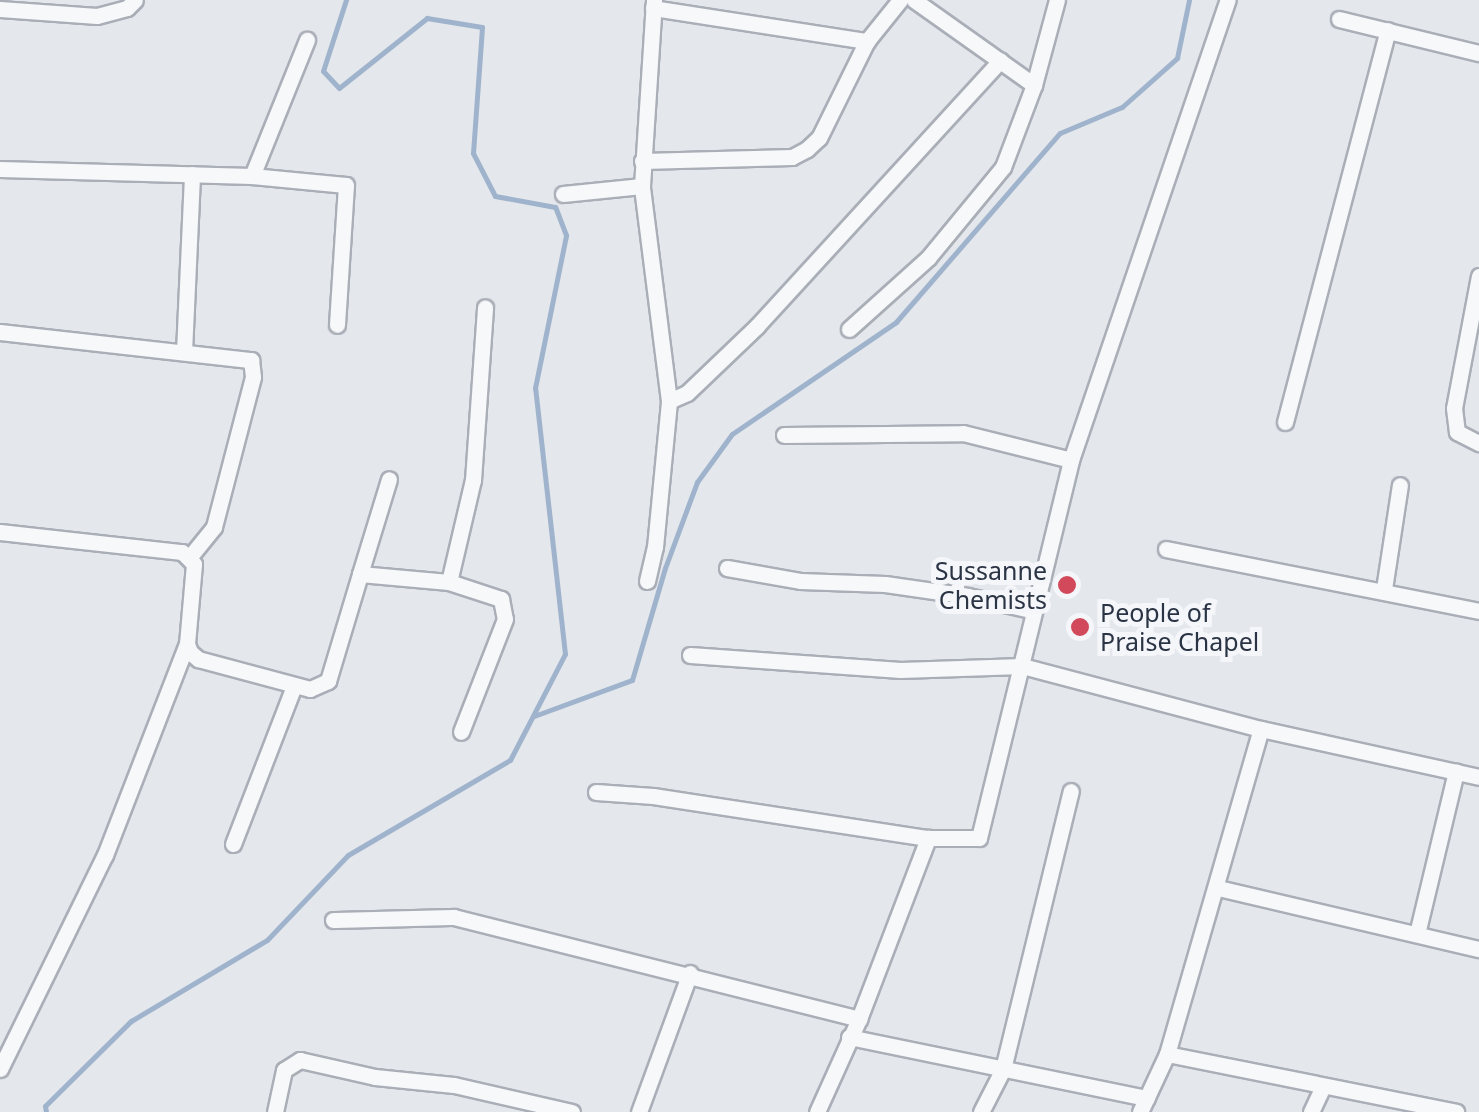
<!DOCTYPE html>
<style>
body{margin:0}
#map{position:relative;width:1479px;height:1112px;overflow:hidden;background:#e4e7ec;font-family:"Noto Sans",sans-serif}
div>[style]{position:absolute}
.stream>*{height:5px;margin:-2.5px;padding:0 2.5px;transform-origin:2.5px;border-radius:2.5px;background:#9fb4cc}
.roads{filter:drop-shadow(2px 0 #a9aeb7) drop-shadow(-2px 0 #a9aeb7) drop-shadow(0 2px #a9aeb7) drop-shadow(0 -2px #a9aeb7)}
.minor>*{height:15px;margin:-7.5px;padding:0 7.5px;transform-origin:7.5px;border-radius:7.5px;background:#f7f8fa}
.dots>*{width:28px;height:28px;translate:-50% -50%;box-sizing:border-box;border:5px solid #f4f6f9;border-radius:50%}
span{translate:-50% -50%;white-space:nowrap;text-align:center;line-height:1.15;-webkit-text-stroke:10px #f4f6f9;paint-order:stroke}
.poi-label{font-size:25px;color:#2b3445}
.right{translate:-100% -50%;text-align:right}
.left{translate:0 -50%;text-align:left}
</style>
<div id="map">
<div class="stream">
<div style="left:534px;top:716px;width:104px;rotate:-20.2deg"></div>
<div style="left:632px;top:680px;width:117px;rotate:-73.6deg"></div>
<div style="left:665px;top:568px;width:92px;rotate:-69.6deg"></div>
<div style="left:697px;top:482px;width:59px;rotate:-53.9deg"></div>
<div style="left:732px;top:434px;width:199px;rotate:-34.3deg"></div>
<div style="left:896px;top:322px;width:250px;rotate:-49.1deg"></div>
<div style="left:1060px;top:133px;width:67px;rotate:-22.8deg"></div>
<div style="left:1122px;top:107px;width:74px;rotate:-41.7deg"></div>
<div style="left:1177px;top:58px;width:59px;rotate:-78.3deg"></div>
<div style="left:46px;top:1112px;width:6px;rotate:-99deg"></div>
<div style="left:45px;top:1106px;width:121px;rotate:-44.7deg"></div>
<div style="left:131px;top:1021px;width:158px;rotate:-30.8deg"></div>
<div style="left:267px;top:940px;width:117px;rotate:-46.4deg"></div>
<div style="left:348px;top:855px;width:188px;rotate:-30.4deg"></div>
<div style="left:510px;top:760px;width:119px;rotate:-62.6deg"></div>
<div style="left:565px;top:654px;width:268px;rotate:-96.4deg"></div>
<div style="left:535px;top:388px;width:156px;rotate:-78.5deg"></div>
<div style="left:566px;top:235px;width:30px;rotate:-111deg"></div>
<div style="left:555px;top:207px;width:61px;rotate:-169.6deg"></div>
<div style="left:495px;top:196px;width:48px;rotate:-117.1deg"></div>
<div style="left:473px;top:153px;width:126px;rotate:-85.9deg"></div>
<div style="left:482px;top:27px;width:56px;rotate:-170.7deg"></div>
<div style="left:427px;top:18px;width:112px;rotate:141.5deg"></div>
<div style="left:339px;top:88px;width:23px;rotate:-133deg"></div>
<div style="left:323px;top:71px;width:75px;rotate:-72.1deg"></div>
</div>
<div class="roads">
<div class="minor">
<div style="left:914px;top:0;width:147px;rotate:35.3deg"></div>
<div style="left:653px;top:8px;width:217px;rotate:8.8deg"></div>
<div style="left:0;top:9px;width:97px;rotate:4.1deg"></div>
<div style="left:97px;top:16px;width:31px;rotate:-15deg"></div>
<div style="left:127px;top:8px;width:11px;rotate:-45deg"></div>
<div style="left:1339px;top:19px;width:144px;rotate:13.7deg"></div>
<div style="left:642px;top:161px;width:150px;rotate:-1.5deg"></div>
<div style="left:792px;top:157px;width:17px;rotate:-28deg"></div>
<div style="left:807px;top:149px;width:16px;rotate:-43deg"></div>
<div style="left:819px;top:138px;width:108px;rotate:-63.7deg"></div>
<div style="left:867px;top:41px;width:53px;rotate:-51.2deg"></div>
<div style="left:0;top:169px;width:252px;rotate:1.6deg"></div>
<div style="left:252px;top:176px;width:94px;rotate:5.5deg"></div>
<div style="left:346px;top:185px;width:140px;rotate:93.7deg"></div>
<div style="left:252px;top:176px;width:147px;rotate:-68deg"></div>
<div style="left:563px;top:194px;width:79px;rotate:-5.8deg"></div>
<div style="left:1479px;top:276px;width:134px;rotate:100.7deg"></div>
<div style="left:1454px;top:408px;width:24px;rotate:83deg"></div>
<div style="left:1457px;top:432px;width:25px;rotate:27deg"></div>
<div style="left:849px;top:329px;width:106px;rotate:-41.9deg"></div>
<div style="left:928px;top:258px;width:118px;rotate:-50.5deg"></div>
<div style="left:1003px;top:167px;width:88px;rotate:-69.3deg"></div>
<div style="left:1034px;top:85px;width:88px;rotate:-74.9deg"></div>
<div style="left:0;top:332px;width:253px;rotate:6.4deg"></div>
<div style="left:251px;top:360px;width:17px;rotate:83deg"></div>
<div style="left:253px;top:377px;width:155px;rotate:104.6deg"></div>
<div style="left:214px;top:527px;width:38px;rotate:129deg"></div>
<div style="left:184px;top:352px;width:178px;rotate:-87.4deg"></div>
<div style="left:669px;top:401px;width:20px;rotate:-24deg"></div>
<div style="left:687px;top:393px;width:97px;rotate:-43.7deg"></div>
<div style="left:757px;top:326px;width:360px;rotate:-47.5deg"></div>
<div style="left:1285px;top:422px;width:405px;rotate:-75.3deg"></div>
<div style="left:784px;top:435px;width:179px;rotate:-0.6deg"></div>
<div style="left:963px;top:433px;width:111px;rotate:14deg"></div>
<div style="left:0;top:532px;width:183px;rotate:6.3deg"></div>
<div style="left:182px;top:552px;width:17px;rotate:45deg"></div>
<div style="left:194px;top:564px;width:80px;rotate:95deg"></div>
<div style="left:187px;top:644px;width:9px;rotate:69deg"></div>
<div style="left:190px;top:652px;width:11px;rotate:41deg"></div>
<div style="left:198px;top:659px;width:116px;rotate:15deg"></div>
<div style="left:310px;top:689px;width:20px;rotate:-24deg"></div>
<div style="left:328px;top:681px;width:112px;rotate:-73.3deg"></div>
<div style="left:360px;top:574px;width:89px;rotate:5.1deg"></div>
<div style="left:449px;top:582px;width:55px;rotate:18.1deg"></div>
<div style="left:501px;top:599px;width:20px;rotate:79deg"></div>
<div style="left:505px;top:619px;width:121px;rotate:111.3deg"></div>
<div style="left:1166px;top:549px;width:319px;rotate:11.2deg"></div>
<div style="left:727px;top:568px;width:74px;rotate:10.1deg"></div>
<div style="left:800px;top:581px;width:85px;rotate:2deg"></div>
<div style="left:885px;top:584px;width:84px;rotate:8.2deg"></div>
<div style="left:968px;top:596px;width:65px;rotate:12.5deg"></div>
<div style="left:360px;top:574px;width:99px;rotate:-73deg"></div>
<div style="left:647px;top:581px;width:35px;rotate:-77deg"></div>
<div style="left:655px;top:547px;width:147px;rotate:-84.5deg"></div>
<div style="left:669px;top:401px;width:217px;rotate:-97.2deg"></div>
<div style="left:642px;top:186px;width:186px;rotate:-86.3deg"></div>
<div style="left:449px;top:582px;width:105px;rotate:-76.8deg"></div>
<div style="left:473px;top:480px;width:173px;rotate:-86deg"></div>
<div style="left:1384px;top:589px;width:105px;rotate:-81.3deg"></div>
<div style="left:690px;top:655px;width:211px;rotate:4.1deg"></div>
<div style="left:900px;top:670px;width:122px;rotate:-1.9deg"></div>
<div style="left:1022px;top:666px;width:247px;rotate:14.8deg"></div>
<div style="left:1261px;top:729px;width:223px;rotate:12.4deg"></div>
<div style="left:596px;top:792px;width:57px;rotate:4deg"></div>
<div style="left:653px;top:796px;width:278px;rotate:8.7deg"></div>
<div style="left:928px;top:838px;width:51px"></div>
<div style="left:979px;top:838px;width:389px;rotate:-76.3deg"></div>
<div style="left:1071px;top:460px;width:486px;rotate:-71.2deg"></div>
<div style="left:233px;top:844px;width:169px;rotate:-68.9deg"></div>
<div style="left:1218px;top:888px;width:268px;rotate:13.2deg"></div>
<div style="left:333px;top:920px;width:121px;rotate:-1.4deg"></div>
<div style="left:454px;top:917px;width:418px;rotate:14.1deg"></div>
<div style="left:1417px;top:934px;width:167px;rotate:-76.5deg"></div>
<div style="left:849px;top:1037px;width:304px;rotate:11.6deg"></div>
<div style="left:1167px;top:1054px;width:295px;rotate:11.3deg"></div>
<div style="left:0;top:1069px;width:238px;rotate:-63.9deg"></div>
<div style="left:105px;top:855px;width:226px;rotate:-68.8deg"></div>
<div style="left:275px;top:1112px;width:43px;rotate:-77.9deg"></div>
<div style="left:284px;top:1070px;width:19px;rotate:-32deg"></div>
<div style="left:300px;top:1060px;width:77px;rotate:12.8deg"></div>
<div style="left:375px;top:1077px;width:79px;rotate:5.8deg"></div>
<div style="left:454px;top:1085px;width:121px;rotate:12.9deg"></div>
<div style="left:639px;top:1112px;width:148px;rotate:-69.9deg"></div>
<div style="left:817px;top:1112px;width:102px;rotate:-65.7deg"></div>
<div style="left:859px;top:1019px;width:194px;rotate:-69.1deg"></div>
<div style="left:981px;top:1112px;width:48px;rotate:-62.9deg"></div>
<div style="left:1003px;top:1069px;width:286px;rotate:-76.3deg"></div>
<div style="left:1140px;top:1112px;width:64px;rotate:-65deg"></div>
<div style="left:1167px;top:1054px;width:338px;rotate:-73.9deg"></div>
<div style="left:1311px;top:1112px;width:29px;rotate:-65deg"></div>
</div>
</div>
<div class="dots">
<div style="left:1067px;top:585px;background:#d1495b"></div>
<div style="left:1080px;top:627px;background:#d1495b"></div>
</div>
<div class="poi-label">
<span class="right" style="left:1047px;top:585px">Sussanne<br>Chemists</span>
<span class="left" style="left:1100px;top:627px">People of<br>Praise Chapel</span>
</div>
</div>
